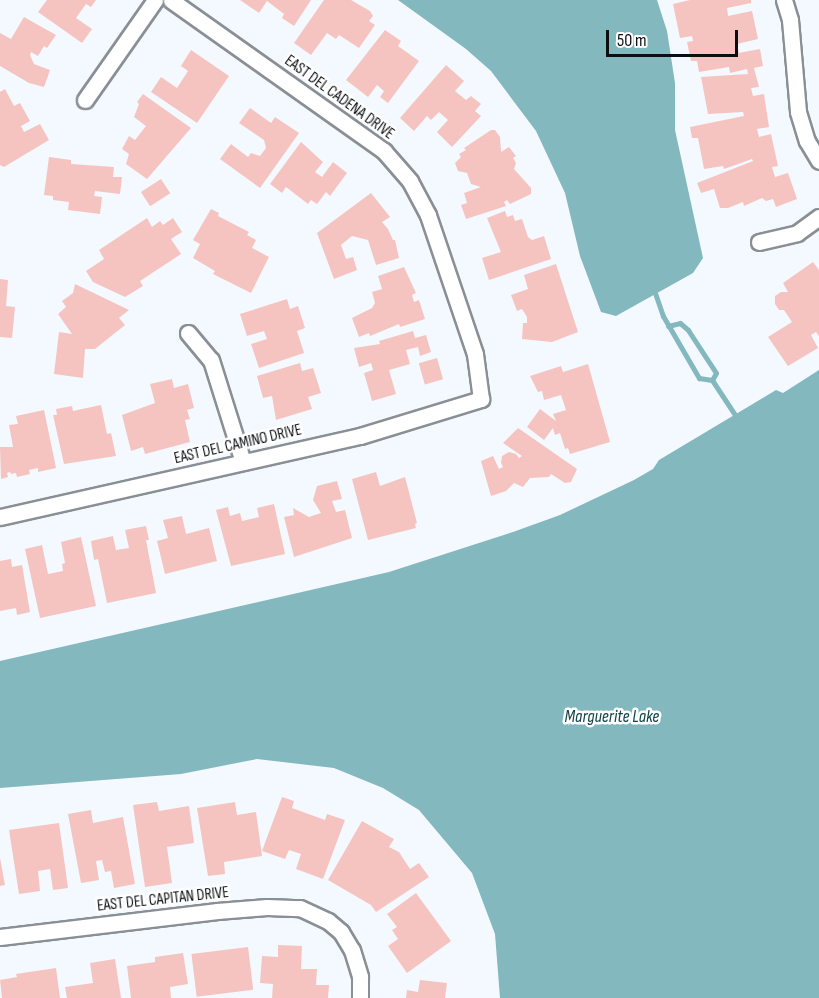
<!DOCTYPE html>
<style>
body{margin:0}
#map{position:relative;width:819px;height:998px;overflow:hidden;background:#f3f9fe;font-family:"Sofia Sans Condensed",sans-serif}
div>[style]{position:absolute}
.water>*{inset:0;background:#82b8be}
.stream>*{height:5px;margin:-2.5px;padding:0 2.5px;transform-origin:2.5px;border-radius:2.5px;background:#82b8be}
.building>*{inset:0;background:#f5c4c0;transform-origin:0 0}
.roads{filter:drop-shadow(2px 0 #898f95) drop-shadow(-2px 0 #898f95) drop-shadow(0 2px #898f95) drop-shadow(0 -2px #898f95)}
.street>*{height:15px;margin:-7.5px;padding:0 7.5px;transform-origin:7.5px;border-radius:7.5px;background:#fff}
span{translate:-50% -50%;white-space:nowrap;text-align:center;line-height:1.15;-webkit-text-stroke:5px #fff;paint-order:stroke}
.street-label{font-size:16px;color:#0c0f11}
.water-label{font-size:18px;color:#104247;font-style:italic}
.scale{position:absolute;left:606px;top:30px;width:132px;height:27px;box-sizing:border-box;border:3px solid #0c0f11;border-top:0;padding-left:8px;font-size:18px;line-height:21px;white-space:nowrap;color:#0c0f11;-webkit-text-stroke:4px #fff;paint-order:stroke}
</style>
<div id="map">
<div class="water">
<div style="clip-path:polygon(398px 0,657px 0,667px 31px,675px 83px,675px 130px,703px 258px,693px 273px,616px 316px,601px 312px,580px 256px,565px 193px,536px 131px,491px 71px,466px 49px)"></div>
<div style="clip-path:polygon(819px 370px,819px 998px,500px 998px,495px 934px,472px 873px,419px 810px,383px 788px,334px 768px,257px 759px,181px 774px,0 788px,0 661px,389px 572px,513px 532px,560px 515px,634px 480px,653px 469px,659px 460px,776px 390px,783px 393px)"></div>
</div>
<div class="stream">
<div style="left:654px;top:290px;width:28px;rotate:71deg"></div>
<div style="left:663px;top:316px;width:72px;rotate:59.9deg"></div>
<div style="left:699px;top:378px;width:13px;rotate:9deg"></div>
<div style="left:712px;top:380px;width:49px;rotate:56.6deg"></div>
<div style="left:668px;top:326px;width:12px;rotate:-14deg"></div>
<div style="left:680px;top:323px;width:11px;rotate:41deg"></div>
<div style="left:688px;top:330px;width:51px;rotate:56.9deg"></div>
<div style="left:716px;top:373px;width:8px;rotate:120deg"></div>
</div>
<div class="building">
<div style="clip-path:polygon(47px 0,96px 0,91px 7px,86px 4px,76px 18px,92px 29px,82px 43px,38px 12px)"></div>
<div style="clip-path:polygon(240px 0,311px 0,294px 26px,282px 18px,284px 14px,267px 1px,259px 13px)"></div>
<div style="clip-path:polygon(324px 0,351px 0,370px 11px,373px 16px,369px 21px,375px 25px,359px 48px,339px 35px,336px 39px,327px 33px,311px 55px,294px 43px)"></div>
<div style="clip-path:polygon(690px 0,751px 0,751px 3px,727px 8px,728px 16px,752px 11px,758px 39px,737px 44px,739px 53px,760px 49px,763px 66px,754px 68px,759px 87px,751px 88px,753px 96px,764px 94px,769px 127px,757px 129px,759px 137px,771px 134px,778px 166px,772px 167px,775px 177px,788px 173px,797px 199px,776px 207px,773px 199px,766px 201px,762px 198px,744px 206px,743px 202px,728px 208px,720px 208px,714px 189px,701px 193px,697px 183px,753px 161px,752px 159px,724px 169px,723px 166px,704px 169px,698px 138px,692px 138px,690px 127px,744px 116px,743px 112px,708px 114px,701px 77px,748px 74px,747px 69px,730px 73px,729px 67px,699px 72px,697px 61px,691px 61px,687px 42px,693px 41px,692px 36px,680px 38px,673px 4px)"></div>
<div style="clip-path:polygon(24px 17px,56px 35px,47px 48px,44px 46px,38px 56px,31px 52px,30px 55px,34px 64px,50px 70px,44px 87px,29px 83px,0 66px,0 33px,11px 39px)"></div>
<div style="clip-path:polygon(385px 30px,401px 41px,398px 46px,419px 61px,388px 103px,380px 97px,384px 91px,377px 85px,368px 97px,346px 80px)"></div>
<div style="clip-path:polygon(191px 50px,229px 76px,197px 123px,151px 92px,161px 77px,177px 88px,188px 71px,181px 66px)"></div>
<div style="clip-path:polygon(446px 65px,464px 81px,455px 91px,466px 100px,471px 96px,481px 104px,475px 111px,481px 116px,452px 147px,437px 132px,448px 120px,439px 112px,431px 120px,427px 116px,414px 131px,400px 118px)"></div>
<div style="clip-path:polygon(5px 89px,14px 106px,20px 103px,30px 121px,21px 126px,24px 132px,40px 124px,49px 140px,4px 167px,0 165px,0 92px)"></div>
<div style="clip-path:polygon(143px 94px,191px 128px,147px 179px,126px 164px,129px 154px,122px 149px,129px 136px,135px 140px,146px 126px,134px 117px,139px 104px,137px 102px)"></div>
<div style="clip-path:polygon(250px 108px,271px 123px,275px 117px,299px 133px,260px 188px,220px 159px,231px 144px,248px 157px,251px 153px,260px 156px,266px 148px,264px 140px,239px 123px)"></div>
<div style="clip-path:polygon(491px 130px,495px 130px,500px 137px,501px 152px,509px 147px,516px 156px,513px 158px,516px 163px,514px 169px,531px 188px,531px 194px,510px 204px,507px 200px,504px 202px,506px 206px,466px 219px,461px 205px,467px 203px,464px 193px,481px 187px,471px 184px,467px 173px,458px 171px,455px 163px,461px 157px,459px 154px,466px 150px,464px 148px)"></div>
<div style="clip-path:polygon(301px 142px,323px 162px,315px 172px,322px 177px,333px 162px,347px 173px,330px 196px,326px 192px,317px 204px,311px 200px,308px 204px,286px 187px,282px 193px,270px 184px)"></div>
<div style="clip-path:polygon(49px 157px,71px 160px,71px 164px,114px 167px,113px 177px,122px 177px,120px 194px,95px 191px,94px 196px,102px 197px,100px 214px,68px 210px,69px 202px,53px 200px,53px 196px,44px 195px)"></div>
<div style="left:161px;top:179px;width:17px;height:24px;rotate:57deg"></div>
<div style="clip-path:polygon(371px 193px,390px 217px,382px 222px,388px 229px,393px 240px,395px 240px,399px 258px,376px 265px,368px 240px,352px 236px,341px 245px,346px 259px,353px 257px,357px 270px,334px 279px,317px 233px)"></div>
<div style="clip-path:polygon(211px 209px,219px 213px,218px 216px,249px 232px,247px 235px,256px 240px,252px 248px,269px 257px,251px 293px,213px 274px,215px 271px,193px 258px,200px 244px,193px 240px)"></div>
<div style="clip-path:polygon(505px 211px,507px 217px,513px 215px,515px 221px,522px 219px,528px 237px,532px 240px,544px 236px,551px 259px,489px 280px,482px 258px,501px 252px,487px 218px)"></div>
<div style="clip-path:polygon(147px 218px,152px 227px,160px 221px,163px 225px,173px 218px,182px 232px,171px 239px,181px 254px,140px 281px,143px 286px,125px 297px,93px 282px,86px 271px,104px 259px,99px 250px)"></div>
<div style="clip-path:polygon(813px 262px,819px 270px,819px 336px,816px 332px,811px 335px,818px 348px,788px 366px,768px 337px,792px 322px,784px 310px,779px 310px,775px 304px,775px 296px,781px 292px,788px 292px,783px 283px)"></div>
<div style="clip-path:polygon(556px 264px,578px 332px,552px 342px,522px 339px,523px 323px,527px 323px,527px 317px,522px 309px,517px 311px,511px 295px,528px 289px,524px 275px)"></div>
<div style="clip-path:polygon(404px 267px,416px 293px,412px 295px,414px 302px,419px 300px,425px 319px,400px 327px,399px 324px,370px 336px,369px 333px,359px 337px,352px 318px,372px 308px,375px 303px,372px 292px,382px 289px,378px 276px)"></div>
<div style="clip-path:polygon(0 279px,8px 280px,6px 306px,15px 307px,12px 338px,0 337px)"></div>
<div style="clip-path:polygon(75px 284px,129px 310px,119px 318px,125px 325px,95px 349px,85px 349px,83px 378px,54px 374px,59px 332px,72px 334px,58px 314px,66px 307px,62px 301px,73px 293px)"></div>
<div style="clip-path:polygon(287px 299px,290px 309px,298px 306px,305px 328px,297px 331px,304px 353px,259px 368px,251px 344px,267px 339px,264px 331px,247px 336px,240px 314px)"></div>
<div style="clip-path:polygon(413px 331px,415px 338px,426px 335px,431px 352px,420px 356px,418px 347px,406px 350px,410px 364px,389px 370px,396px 394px,372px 401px,364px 373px,373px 370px,371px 363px,359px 367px,354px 348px,380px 344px,379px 341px)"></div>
<div style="left:437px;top:358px;width:22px;height:19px;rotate:74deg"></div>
<div style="clip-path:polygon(300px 363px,302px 371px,313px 368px,321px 393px,308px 397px,312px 409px,276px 420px,272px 396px,263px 398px,257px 376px)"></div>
<div style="clip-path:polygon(588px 364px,610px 442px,570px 454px,568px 448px,565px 449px,560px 433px,555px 435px,553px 428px,544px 440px,527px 427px,540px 409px,556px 421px,553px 414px,566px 410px,561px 395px,544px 400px,542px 391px,538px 392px,530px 376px,561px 366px,563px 372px)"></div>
<div style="clip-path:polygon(172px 379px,174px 388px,188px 384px,194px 408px,187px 410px,190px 419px,185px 420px,190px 442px,145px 454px,143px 447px,131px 451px,122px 415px,155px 403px,150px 384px)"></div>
<div style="clip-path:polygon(101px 405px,107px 434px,111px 433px,116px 456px,64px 464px,53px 415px,57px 415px,56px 409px,72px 406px,73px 411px)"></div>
<div style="clip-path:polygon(44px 410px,56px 468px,38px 472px,38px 468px,29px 470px,30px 474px,17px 477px,16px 473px,11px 474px,10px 472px,7px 473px,8px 477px,1px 479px,0 447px,13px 447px,9px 425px,18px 424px,16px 416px)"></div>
<div style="clip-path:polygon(518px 428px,577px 469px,571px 482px,565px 483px,551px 474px,549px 477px,530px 478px,523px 487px,514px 483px,506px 491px,491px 496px,481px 461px,493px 456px,499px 469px,503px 467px,501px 463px,502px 456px,509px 452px,516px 454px,519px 458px,522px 456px,503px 443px)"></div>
<div style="clip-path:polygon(376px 472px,380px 486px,405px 477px,417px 523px,415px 524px,416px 528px,368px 540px,352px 479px)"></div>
<div style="clip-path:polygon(337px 481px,342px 499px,332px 501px,336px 512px,345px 510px,352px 538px,294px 557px,284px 517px,294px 515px,293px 508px,309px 517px,321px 513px,313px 500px,317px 486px)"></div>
<div style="clip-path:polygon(274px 504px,285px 554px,231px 566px,216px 510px,228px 507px,230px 516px,240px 513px,242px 521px,259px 517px,257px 508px)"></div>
<div style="clip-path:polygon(182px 516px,186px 534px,209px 528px,217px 561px,165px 574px,157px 541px,168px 538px,163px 520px)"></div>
<div style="clip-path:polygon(146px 526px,149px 540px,146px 540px,156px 593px,107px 603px,98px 559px,94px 560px,91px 541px,113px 536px,116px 550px,129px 548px,125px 530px)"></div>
<div style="clip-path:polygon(81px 537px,96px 606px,40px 618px,25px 549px,42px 545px,48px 574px,63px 571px,62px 564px,65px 563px,61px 542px)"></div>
<div style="clip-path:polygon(11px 559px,12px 567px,22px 565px,30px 612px,17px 615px,16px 608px,0 611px,0 561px)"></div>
<div style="clip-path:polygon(282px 797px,294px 801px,292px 808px,325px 820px,327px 814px,345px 820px,323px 879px,296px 869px,301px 854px,289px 850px,285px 859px,262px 851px)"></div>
<div style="clip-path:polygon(157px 802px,159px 811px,189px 806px,194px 843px,167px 847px,172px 883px,145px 887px,133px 805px)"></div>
<div style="clip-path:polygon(235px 802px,237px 815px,256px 812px,262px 856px,224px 862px,225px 874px,208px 876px,197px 808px)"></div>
<div style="clip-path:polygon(91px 810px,93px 823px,123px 817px,135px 884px,114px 888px,111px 871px,105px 872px,102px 860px,96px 861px,99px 880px,81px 883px,68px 814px)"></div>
<div style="clip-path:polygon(362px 821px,394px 839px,389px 847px,399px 852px,410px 869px,419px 863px,429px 877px,376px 912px,371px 905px,328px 880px)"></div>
<div style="clip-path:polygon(59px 823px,68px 888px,53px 890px,50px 869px,38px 871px,40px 891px,19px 894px,9px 830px)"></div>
<div style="clip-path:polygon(0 858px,5px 885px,0 886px)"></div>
<div style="clip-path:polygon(416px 893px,451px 941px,407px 973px,388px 946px,398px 939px,392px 930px,397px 927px,387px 914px)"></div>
<div style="clip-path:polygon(278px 945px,302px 946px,301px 969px,317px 969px,316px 985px,329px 985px,328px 998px,272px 998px,273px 984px,260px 983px,262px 956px,278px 957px)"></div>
<div style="left:248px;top:947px;width:43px;height:57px;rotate:83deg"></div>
<div style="clip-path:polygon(183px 953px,188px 984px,170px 987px,171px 998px,131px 998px,127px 966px,155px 962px,155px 957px)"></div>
<div style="clip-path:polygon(115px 959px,121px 998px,67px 998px,65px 987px,93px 983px,90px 963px)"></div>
<div style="clip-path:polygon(56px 968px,60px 998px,2px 998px,0 980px,17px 977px,16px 974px)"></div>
<div style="clip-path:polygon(420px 980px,447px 983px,445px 998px,406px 998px,407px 990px,418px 992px)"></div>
</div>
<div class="roads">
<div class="street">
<div style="left:784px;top:0;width:21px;rotate:73deg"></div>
<div style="left:790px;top:20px;width:92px;rotate:85deg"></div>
<div style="left:798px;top:112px;width:30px;rotate:73deg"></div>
<div style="left:807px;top:141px;width:23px;rotate:59deg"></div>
<div style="left:85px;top:100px;width:122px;rotate:-55deg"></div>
<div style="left:759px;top:242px;width:39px;rotate:-13deg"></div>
<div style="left:797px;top:233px;width:27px;rotate:-36deg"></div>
<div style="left:188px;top:333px;width:35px;rotate:50deg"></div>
<div style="left:211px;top:360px;width:107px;rotate:72.6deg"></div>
<div style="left:0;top:517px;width:369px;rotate:-12.7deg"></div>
<div style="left:360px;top:436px;width:127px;rotate:-17deg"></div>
<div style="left:481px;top:399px;width:45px;rotate:-97.6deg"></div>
<div style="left:475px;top:354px;width:147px;rotate:-108.7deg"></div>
<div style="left:428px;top:215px;width:38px;rotate:-118deg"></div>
<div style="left:410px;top:181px;width:40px;rotate:-131deg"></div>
<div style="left:384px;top:151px;width:261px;rotate:-144.7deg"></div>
<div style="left:0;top:937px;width:219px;rotate:-6.8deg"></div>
<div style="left:217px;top:911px;width:50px;rotate:-4.6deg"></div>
<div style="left:267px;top:907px;width:33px;rotate:2deg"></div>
<div style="left:300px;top:908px;width:31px;rotate:25deg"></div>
<div style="left:328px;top:921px;width:17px;rotate:40deg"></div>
<div style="left:341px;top:932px;width:21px;rotate:59deg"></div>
<div style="left:352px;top:950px;width:28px;rotate:73deg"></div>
<div style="left:360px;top:977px;width:21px;rotate:90deg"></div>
</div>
</div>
<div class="street-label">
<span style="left:339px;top:98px;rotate:36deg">EAST DEL CADENA DRIVE</span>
<span style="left:238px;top:445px;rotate:-13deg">EAST DEL CAMINO DRIVE</span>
<span style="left:163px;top:900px;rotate:-6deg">EAST DEL CAPITAN DRIVE</span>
</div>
<div class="water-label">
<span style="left:612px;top:717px">Marguerite Lake</span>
</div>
<div class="scale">50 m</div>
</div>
